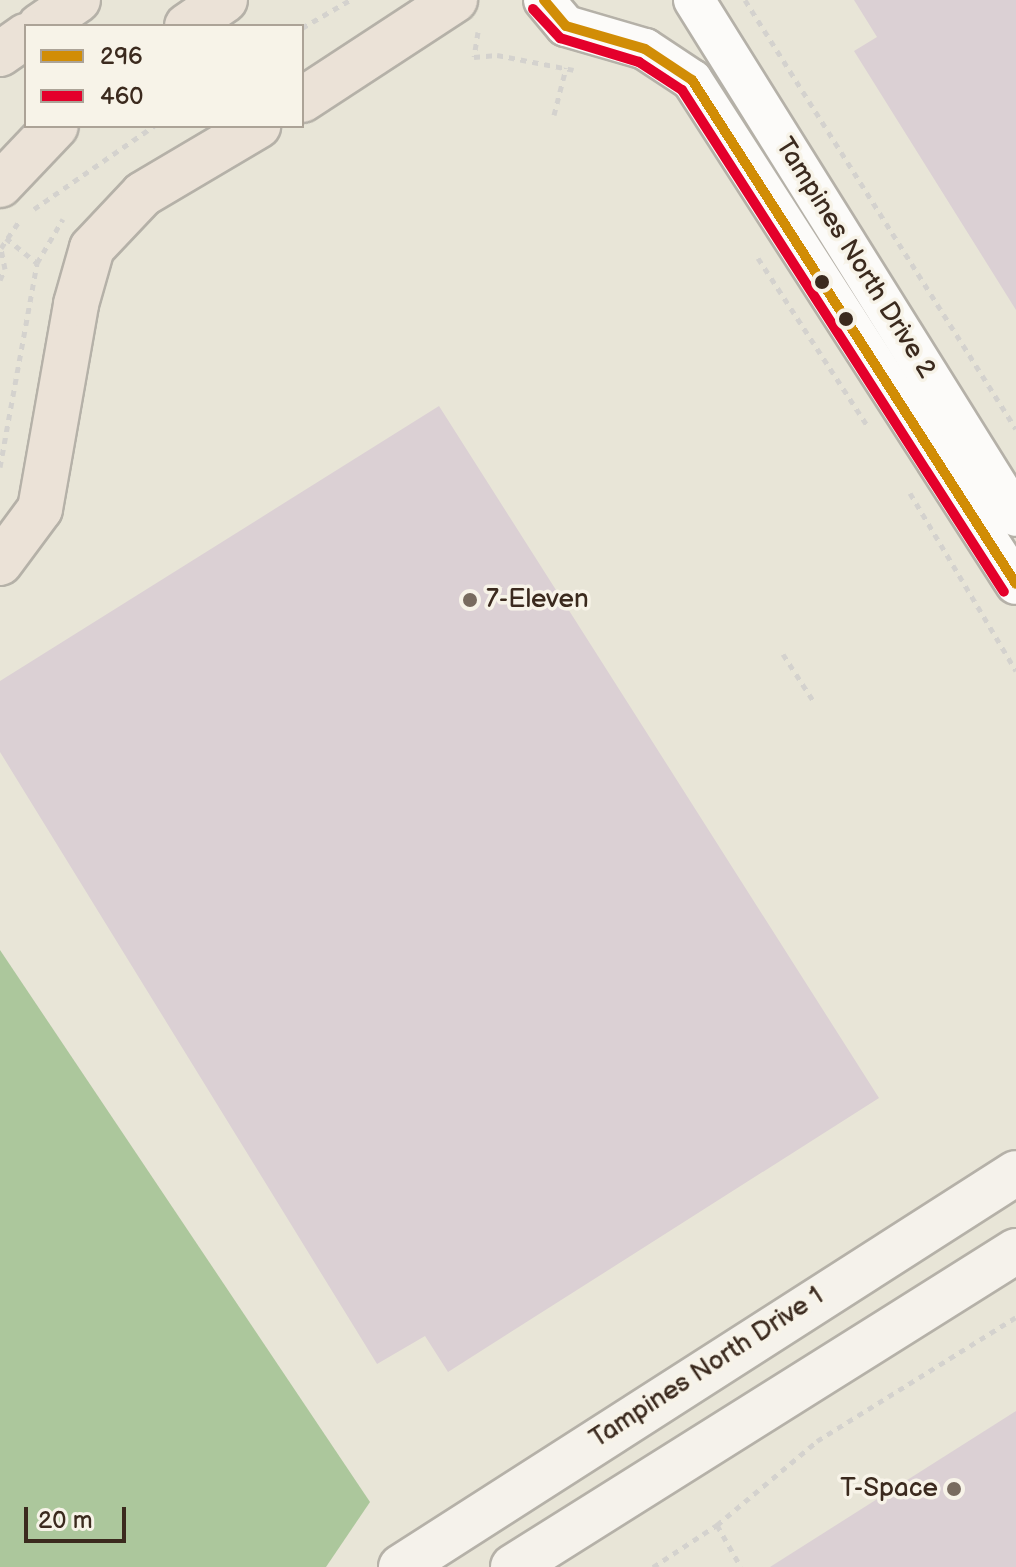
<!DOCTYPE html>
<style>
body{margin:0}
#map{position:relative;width:1016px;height:1567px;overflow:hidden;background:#e8e5d7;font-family:"Balsamiq Sans",sans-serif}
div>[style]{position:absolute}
.forest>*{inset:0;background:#acc79c}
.building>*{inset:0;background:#dbd0d4}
.path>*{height:5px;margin-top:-2.5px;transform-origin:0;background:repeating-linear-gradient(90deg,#d4d2ce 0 6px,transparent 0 12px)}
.roads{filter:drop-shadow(2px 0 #b5b1a8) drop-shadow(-2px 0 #b5b1a8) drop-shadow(0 2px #b5b1a8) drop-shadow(0 -2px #b5b1a8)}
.street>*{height:40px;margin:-20px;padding:0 20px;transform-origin:20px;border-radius:20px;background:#fcfbf9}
.secondary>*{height:44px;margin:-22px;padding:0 22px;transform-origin:22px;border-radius:22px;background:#f5f2eb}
.primary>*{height:44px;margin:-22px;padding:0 22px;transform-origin:22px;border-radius:22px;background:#ebe2d7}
.bus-1>*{height:10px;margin:-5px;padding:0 5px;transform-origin:5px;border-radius:5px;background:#d18d06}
.bus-2>*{height:10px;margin:-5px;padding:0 5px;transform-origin:5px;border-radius:5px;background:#e4002b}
.dots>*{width:22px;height:22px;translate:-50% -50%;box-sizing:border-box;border:4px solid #f7f3e8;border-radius:50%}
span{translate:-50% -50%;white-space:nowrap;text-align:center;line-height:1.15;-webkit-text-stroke:7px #f7f3e8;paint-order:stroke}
.street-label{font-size:26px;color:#3b2a1e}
.poi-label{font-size:26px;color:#3b2a1e}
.left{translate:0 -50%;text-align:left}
.right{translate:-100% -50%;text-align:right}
.legend{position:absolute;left:24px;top:24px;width:280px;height:104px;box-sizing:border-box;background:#f7f3e8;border:2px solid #aca397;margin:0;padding:10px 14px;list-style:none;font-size:24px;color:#3b2a1e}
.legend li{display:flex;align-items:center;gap:16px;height:40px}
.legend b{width:40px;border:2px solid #aca397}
.scale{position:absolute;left:24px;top:1507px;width:102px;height:36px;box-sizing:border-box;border:4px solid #3b2a1e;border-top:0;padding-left:10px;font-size:24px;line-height:28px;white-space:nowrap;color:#3b2a1e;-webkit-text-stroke:6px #f7f3e8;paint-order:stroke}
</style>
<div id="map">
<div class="forest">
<div style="clip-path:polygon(0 950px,370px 1502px,326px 1567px,0 1567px)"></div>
</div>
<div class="building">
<div style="clip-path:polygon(854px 0,1016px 0,1016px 310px,854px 51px,877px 37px)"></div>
<div style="clip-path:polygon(439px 406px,879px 1098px,448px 1372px,425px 1336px,377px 1364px,0 752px,0 681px)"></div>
<div style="clip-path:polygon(1016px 1411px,1016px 1567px,770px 1567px)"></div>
</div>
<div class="path">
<div style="left:745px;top:0;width:507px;rotate:57.72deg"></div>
<div style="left:302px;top:28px;width:56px;rotate:-30.3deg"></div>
<div style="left:478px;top:32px;width:25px;rotate:99deg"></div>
<div style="left:474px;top:57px;width:23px;rotate:-5deg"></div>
<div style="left:497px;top:55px;width:78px;rotate:11deg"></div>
<div style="left:554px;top:115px;width:49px;rotate:-75.7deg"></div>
<div style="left:34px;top:209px;width:146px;rotate:-34.7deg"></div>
<div style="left:6px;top:238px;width:40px;rotate:39deg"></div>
<div style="left:758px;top:258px;width:202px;rotate:56.9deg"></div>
<div style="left:0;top:280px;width:12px;rotate:-66deg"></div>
<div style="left:5px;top:269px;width:21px;rotate:-101deg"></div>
<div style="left:1px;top:248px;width:34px;rotate:-56deg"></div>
<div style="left:0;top:467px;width:207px;rotate:-79.7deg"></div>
<div style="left:37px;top:263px;width:51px;rotate:-59.4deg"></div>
<div style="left:910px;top:493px;width:207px;rotate:59.2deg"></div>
<div style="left:783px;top:654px;width:57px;rotate:57.1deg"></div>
<div style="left:717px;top:1525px;width:48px;rotate:60.3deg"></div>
<div style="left:653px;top:1567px;width:77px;rotate:-33.3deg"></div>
<div style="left:717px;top:1525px;width:131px;rotate:-40deg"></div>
<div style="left:817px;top:1441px;width:234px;rotate:-31.9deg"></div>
</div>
<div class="roads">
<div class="street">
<div style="left:544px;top:0;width:34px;rotate:50deg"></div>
<div style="left:566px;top:26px;width:82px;rotate:16.2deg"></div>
<div style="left:645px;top:49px;width:56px;rotate:33.4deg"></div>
<div style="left:692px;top:80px;width:599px;rotate:57.26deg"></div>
<div style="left:694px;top:0;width:608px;rotate:58.03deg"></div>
</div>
<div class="secondary">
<div style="left:401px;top:1567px;width:730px;rotate:-32.65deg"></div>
<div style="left:513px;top:1567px;width:594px;rotate:-32.14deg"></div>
</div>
<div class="primary">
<div style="left:40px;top:26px;width:46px;rotate:-34.4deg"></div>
<div style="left:187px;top:26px;width:46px;rotate:-34.4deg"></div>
<div style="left:0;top:54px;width:32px;rotate:-35deg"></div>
<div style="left:302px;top:100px;width:183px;rotate:-33.2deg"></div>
<div style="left:0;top:185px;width:81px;rotate:-46.5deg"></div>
<div style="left:0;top:563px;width:67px;rotate:-53.5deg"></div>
<div style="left:40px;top:509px;width:208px;rotate:-80deg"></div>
<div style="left:76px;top:304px;width:58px;rotate:-74.1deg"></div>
<div style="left:92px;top:248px;width:74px;rotate:-46.6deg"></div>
<div style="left:143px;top:194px;width:134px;rotate:-30.6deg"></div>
</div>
</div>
<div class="bus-1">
<div style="left:544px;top:0;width:34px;rotate:50deg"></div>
<div style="left:566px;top:26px;width:82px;rotate:16.2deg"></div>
<div style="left:645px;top:49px;width:56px;rotate:33.4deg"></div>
<div style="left:692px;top:80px;width:599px;rotate:57.26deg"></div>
</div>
<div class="bus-2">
<div style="left:533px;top:9px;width:40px;rotate:47deg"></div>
<div style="left:560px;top:38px;width:83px;rotate:16.9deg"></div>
<div style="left:639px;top:62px;width:51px;rotate:33.1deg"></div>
<div style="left:682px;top:90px;width:596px;rotate:57.32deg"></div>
</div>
<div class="dots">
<div style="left:822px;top:282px;background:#3b2a1e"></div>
<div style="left:846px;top:319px;background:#3b2a1e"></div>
<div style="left:470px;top:600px;background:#786b5f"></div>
<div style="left:954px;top:1489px;background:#786b5f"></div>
</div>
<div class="street-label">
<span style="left:855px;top:258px;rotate:58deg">Tampines North Drive 2</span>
<span style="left:707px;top:1368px;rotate:-33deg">Tampines North Drive 1</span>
</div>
<div class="poi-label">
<span class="left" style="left:486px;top:600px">7-Eleven</span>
<span class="right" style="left:938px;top:1489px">T-Space</span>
</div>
<ul class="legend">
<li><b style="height:10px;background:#d18d06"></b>296</li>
<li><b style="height:10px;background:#e4002b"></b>460</li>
</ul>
<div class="scale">20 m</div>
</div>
